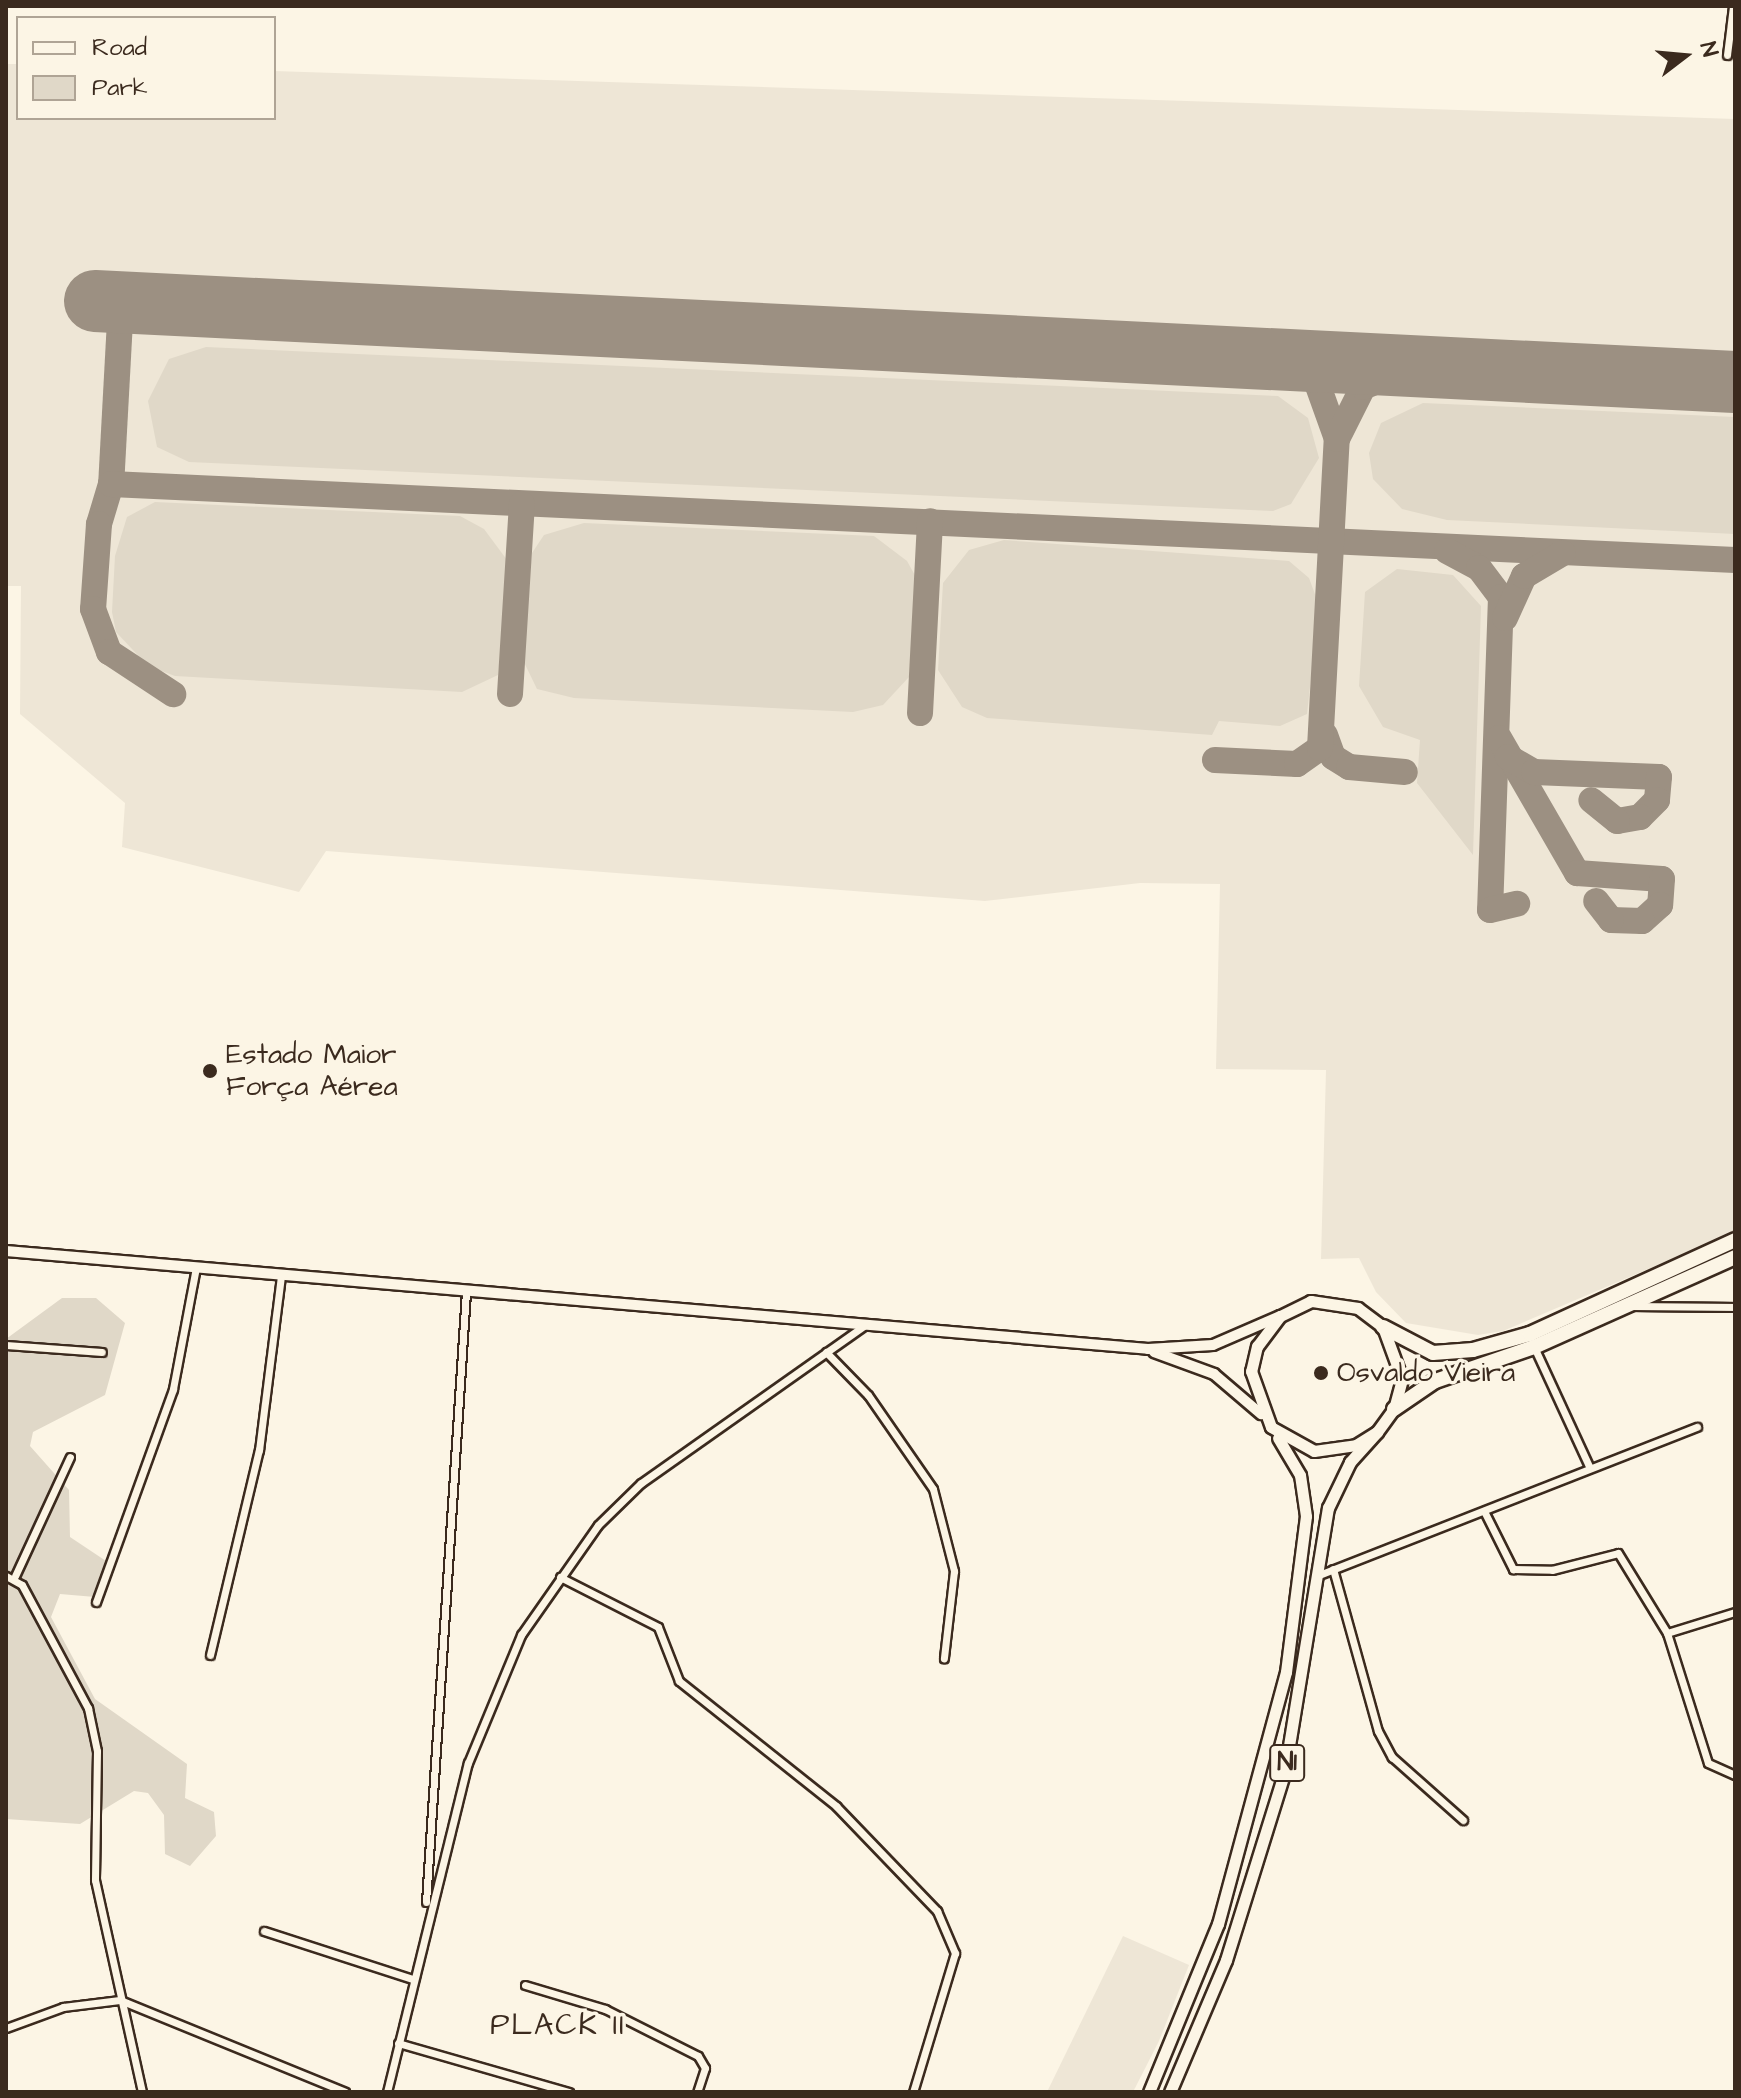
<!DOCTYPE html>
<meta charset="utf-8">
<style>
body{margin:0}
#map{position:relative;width:1741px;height:2098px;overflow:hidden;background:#fcf5e5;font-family:"Architects Daughter",sans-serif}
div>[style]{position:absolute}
.built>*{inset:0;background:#eee6d6}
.green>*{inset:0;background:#e0d8c8}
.taxiway>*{height:26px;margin:-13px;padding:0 13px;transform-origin:13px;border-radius:13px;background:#9c9082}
.runway>*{height:62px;margin:-31px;padding:0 31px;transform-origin:31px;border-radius:31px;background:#9c9082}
.roads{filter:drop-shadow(2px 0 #3b2a1e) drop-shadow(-2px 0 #3b2a1e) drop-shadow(0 2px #3b2a1e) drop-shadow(0 -2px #3b2a1e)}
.street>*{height:7px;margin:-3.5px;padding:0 3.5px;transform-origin:3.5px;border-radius:3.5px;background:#fcf5e5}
.secondary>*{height:10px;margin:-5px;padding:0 5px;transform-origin:5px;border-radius:5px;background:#fcf5e5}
.primary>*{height:11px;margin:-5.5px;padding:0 5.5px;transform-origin:5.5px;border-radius:5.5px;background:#fcf5e5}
.highway>*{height:14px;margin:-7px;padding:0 7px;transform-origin:7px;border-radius:7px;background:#fcf5e5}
.dots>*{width:22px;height:22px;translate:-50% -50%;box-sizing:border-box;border:4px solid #fcf5e5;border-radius:50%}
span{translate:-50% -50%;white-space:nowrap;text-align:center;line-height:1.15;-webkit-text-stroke:7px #fcf5e5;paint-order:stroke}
.shield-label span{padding:2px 6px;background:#fcf5e5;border:2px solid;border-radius:6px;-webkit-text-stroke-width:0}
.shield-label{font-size:26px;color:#3b2a1e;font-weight:700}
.poi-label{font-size:28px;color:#3b2a1e}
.left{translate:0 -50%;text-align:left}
.neighbourhood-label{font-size:30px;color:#3b2a1e;letter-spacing:2px}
.frame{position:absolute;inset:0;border:8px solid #3b2a1e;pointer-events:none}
.legend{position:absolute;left:16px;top:16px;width:260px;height:104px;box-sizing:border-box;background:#fcf5e5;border:2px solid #afa495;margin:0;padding:10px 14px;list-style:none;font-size:24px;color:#3b2a1e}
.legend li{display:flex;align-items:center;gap:16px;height:40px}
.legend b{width:40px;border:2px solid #afa495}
.north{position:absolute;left:1645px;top:16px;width:80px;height:80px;-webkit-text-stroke:6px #fcf5e5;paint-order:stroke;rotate:74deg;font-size:22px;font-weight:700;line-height:32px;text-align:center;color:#3b2a1e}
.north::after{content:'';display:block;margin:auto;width:28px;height:36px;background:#3b2a1e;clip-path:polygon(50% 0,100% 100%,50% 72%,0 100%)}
</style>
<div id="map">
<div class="built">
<div style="clip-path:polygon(6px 64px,18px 64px,18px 118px,274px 118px,274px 71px,1735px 119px,1735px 1232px,1503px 1331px,1478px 1335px,1406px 1323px,1376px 1292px,1359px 1258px,1321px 1259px,1326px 1070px,1216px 1069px,1220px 884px,1140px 883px,985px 901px,326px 851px,299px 892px,122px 847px,125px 803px,20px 714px,21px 586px,6px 586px)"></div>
<div style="clip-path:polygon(1123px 1936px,1189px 1965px,1159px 2041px,1133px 2092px,1047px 2092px)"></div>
</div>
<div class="green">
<div style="clip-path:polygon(206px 347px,1278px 396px,1308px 418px,1319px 458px,1291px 504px,1273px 511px,189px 462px,157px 447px,148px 401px,169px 359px)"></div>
<div style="clip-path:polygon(1423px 403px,1735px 417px,1735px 534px,1447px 520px,1402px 509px,1373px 479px,1369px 453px,1381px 423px)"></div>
<div style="clip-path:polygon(155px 502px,460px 516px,484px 529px,510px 564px,498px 675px,462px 692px,175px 676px,148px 666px,116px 632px,112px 612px,115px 556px,127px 517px)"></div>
<div style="clip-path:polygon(584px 523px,874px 536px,907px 561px,917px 579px,909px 677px,883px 705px,853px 712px,574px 698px,537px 689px,521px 656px,532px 553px,544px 535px)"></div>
<div style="clip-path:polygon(1004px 540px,1289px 561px,1309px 578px,1319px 605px,1307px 714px,1280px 726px,1219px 721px,1212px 735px,987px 718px,962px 707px,938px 670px,943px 583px,969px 550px)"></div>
<div style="clip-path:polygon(1397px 569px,1453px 575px,1481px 606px,1473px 855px,1417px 783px,1420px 740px,1383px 727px,1359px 686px,1365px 592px)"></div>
<div style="clip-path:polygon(62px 1298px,96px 1298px,125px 1323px,105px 1395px,33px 1432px,30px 1446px,69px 1490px,70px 1537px,106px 1561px,95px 1597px,60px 1594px,51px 1617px,95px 1699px,187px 1764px,185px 1798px,214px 1812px,216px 1836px,190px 1866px,165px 1854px,164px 1815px,148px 1793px,134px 1791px,80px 1824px,6px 1819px,6px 1339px)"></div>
</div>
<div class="taxiway">
<div style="left:121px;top:302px;width:182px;rotate:93.1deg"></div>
<div style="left:111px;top:484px;width:42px;rotate:106.7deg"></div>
<div style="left:99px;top:524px;width:85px;rotate:94deg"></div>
<div style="left:93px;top:609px;width:46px;rotate:69.6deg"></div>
<div style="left:109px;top:652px;width:77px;rotate:33.3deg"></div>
<div style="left:1254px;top:359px;width:49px;rotate:14deg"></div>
<div style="left:1302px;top:371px;width:19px;rotate:39deg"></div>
<div style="left:1317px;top:383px;width:59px;rotate:70.3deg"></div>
<div style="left:111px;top:484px;width:1626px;rotate:2.68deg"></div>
<div style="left:1447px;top:551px;width:36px;rotate:28deg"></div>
<div style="left:1479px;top:568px;width:36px;rotate:53deg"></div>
<div style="left:1501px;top:597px;width:313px;rotate:92deg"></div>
<div style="left:1490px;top:910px;width:28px;rotate:-13deg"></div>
<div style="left:1505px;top:618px;width:46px;rotate:-65.7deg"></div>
<div style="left:1524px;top:576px;width:45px;rotate:-30.5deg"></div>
<div style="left:510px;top:694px;width:190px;rotate:-86.4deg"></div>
<div style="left:920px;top:713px;width:192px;rotate:-87deg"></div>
<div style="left:1325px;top:735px;width:23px;rotate:70deg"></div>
<div style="left:1333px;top:757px;width:19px;rotate:32deg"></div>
<div style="left:1349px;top:767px;width:56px;rotate:5.1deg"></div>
<div style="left:1499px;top:738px;width:156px;rotate:60deg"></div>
<div style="left:1577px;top:873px;width:85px;rotate:4deg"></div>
<div style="left:1662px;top:879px;width:26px;rotate:94deg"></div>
<div style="left:1660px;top:905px;width:24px;rotate:138deg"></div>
<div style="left:1642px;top:921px;width:31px;rotate:-178deg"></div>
<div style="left:1611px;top:920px;width:24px;rotate:-128deg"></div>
<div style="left:1508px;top:757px;width:30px;rotate:30deg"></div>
<div style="left:1534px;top:772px;width:125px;rotate:2.3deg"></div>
<div style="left:1659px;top:777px;width:23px;rotate:95deg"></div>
<div style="left:1657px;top:800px;width:24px;rotate:135deg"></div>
<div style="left:1640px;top:817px;width:23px;rotate:170deg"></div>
<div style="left:1617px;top:821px;width:33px;rotate:-141deg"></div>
<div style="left:1215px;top:760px;width:82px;rotate:2.8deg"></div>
<div style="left:1297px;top:764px;width:28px;rotate:-35deg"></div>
<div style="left:1320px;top:748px;width:309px;rotate:-86.9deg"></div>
<div style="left:1337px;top:439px;width:58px;rotate:-63.4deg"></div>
<div style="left:1363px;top:387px;width:53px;rotate:-22.2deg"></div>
</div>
<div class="runway">
<div style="left:95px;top:301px;width:1642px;rotate:2.83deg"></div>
</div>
<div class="roads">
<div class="street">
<div style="left:1727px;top:55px;width:49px;rotate:-83deg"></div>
<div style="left:1634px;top:1306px;width:101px;rotate:0.6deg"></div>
<div style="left:6px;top:1345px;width:96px;rotate:4.2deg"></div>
<div style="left:1534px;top:1347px;width:133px;rotate:65.2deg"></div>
<div style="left:826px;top:1352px;width:60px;rotate:45.7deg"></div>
<div style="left:868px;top:1395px;width:114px;rotate:55.3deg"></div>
<div style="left:933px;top:1489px;width:85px;rotate:75.6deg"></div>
<div style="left:954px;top:1571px;width:88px;rotate:96.6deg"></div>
<div style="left:1485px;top:1513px;width:63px;rotate:63.4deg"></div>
<div style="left:1513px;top:1569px;width:39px;rotate:1deg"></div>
<div style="left:1552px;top:1570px;width:68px;rotate:-14.4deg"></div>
<div style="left:1618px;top:1553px;width:94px;rotate:58.5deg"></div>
<div style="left:1667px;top:1633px;width:71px;rotate:-17.2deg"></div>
<div style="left:1333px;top:1569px;width:168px;rotate:74.5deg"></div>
<div style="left:1378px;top:1731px;width:30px;rotate:62deg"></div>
<div style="left:1392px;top:1757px;width:95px;rotate:41.6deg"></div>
<div style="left:1319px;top:1575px;width:406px;rotate:-21.4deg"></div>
<div style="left:6px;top:1576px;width:18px;rotate:29deg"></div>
<div style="left:22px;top:1585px;width:140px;rotate:61.8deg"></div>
<div style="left:88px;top:1708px;width:44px;rotate:78.2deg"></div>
<div style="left:97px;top:1751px;width:129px;rotate:90.9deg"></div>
<div style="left:95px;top:1880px;width:217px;rotate:77.5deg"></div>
<div style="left:15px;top:1576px;width:131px;rotate:-65.2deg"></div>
<div style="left:560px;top:1577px;width:110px;rotate:27deg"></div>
<div style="left:658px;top:1627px;width:58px;rotate:68.7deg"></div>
<div style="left:679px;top:1681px;width:201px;rotate:38.5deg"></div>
<div style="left:836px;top:1806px;width:146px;rotate:46.1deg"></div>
<div style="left:937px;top:1911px;width:46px;rotate:66.8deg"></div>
<div style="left:955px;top:1953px;width:145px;rotate:106.8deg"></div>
<div style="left:96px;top:1602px;width:226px;rotate:-70.1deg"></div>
<div style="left:173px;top:1389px;width:124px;rotate:-79.3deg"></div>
<div style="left:1667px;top:1633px;width:136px;rotate:72.5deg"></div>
<div style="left:1708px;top:1763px;width:30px;rotate:24deg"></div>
<div style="left:210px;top:1655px;width:211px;rotate:-76.6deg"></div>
<div style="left:259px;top:1450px;width:176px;rotate:-82.8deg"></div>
<div style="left:426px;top:1902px;width:612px;rotate:-86.25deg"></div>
<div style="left:264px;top:1931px;width:157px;rotate:17.9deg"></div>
<div style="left:525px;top:1985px;width:84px;rotate:16.7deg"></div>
<div style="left:605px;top:2009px;width:104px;rotate:26.8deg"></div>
<div style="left:698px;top:2056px;width:14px;rotate:60deg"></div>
<div style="left:705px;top:2068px;width:25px;rotate:108deg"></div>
<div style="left:6px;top:2028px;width:61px;rotate:-20.2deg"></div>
<div style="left:63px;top:2007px;width:57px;rotate:-7deg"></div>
<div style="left:120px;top:2000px;width:243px;rotate:22.2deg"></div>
<div style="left:398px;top:2043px;width:178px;rotate:16deg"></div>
<div style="left:387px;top:2092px;width:339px;rotate:-76.2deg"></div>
<div style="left:468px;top:1763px;width:139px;rotate:-67.5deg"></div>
<div style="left:521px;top:1635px;width:134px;rotate:-55deg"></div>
<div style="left:598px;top:1525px;width:60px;rotate:-44.3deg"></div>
<div style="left:641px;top:1483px;width:274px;rotate:-35.2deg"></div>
</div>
<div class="secondary">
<div style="left:6px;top:1251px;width:1146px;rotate:4.9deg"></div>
<div style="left:1148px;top:1349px;width:65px;rotate:-3.5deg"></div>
<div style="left:1213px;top:1345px;width:73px;rotate:-23.4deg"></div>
<div style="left:1154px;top:1352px;width:64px;rotate:20.1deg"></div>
<div style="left:1214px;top:1374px;width:62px;rotate:40.4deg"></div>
</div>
<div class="primary">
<div style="left:1149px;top:2092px;width:182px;rotate:-67.7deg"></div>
<div style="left:1218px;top:1924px;width:261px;rotate:-74.9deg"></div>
<div style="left:1286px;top:1672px;width:157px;rotate:-82.7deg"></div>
<div style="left:1306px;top:1516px;width:41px;rotate:-98.3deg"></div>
<div style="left:1300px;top:1475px;width:43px;rotate:-120.7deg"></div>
<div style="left:1170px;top:2092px;width:143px;rotate:-67deg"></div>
<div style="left:1226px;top:1960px;width:199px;rotate:-72.7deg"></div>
<div style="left:1285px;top:1770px;width:266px;rotate:-80.7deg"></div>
<div style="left:1328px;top:1508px;width:51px;rotate:-64.4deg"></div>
<div style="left:1350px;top:1462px;width:40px;rotate:-48deg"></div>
<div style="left:1377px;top:1432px;width:29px;rotate:-54deg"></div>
<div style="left:1394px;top:1409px;width:31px;rotate:-75deg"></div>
<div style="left:1402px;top:1379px;width:55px;rotate:-110.1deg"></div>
<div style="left:1383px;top:1327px;width:31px;rotate:-143deg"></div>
<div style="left:1358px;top:1308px;width:48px;rotate:-171.5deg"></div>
<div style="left:1311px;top:1301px;width:34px;rotate:154deg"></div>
<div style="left:1280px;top:1316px;width:38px;rotate:127deg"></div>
<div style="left:1257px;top:1346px;width:26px;rotate:103deg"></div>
<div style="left:1251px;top:1371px;width:59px;rotate:70.3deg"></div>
<div style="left:1271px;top:1427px;width:49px;rotate:29.2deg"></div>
<div style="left:1314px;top:1451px;width:42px;rotate:-8.1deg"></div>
<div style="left:1356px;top:1445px;width:25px;rotate:-32deg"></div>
</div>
<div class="highway">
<div style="left:1383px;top:1327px;width:56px;rotate:27.5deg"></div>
<div style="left:1433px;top:1353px;width:40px;rotate:-4.3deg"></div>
<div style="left:1473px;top:1350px;width:59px;rotate:-15.7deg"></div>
<div style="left:1530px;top:1334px;width:226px;rotate:-24.6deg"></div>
<div style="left:1394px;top:1409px;width:50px;rotate:-34.3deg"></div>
<div style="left:1435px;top:1381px;width:105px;rotate:-19deg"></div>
<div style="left:1534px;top:1347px;width:220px;rotate:-24.1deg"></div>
</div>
</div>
<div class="dots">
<div style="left:210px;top:1071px;background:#3b2a1e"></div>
<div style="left:1321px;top:1373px;background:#3b2a1e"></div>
</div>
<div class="shield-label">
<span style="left:1287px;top:1763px">N1</span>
</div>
<div class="poi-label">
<span class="left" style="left:226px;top:1071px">Estado Maior<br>Força Aérea</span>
<span class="left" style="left:1337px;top:1373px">Osvaldo Vieira</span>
</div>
<div class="neighbourhood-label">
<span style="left:558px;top:2025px">PLACK II</span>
</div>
<div class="frame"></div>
<ul class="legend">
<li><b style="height:10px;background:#fcf5e5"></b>Road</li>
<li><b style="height:22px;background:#e0d8c8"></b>Park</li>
</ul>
<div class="north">N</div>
</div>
